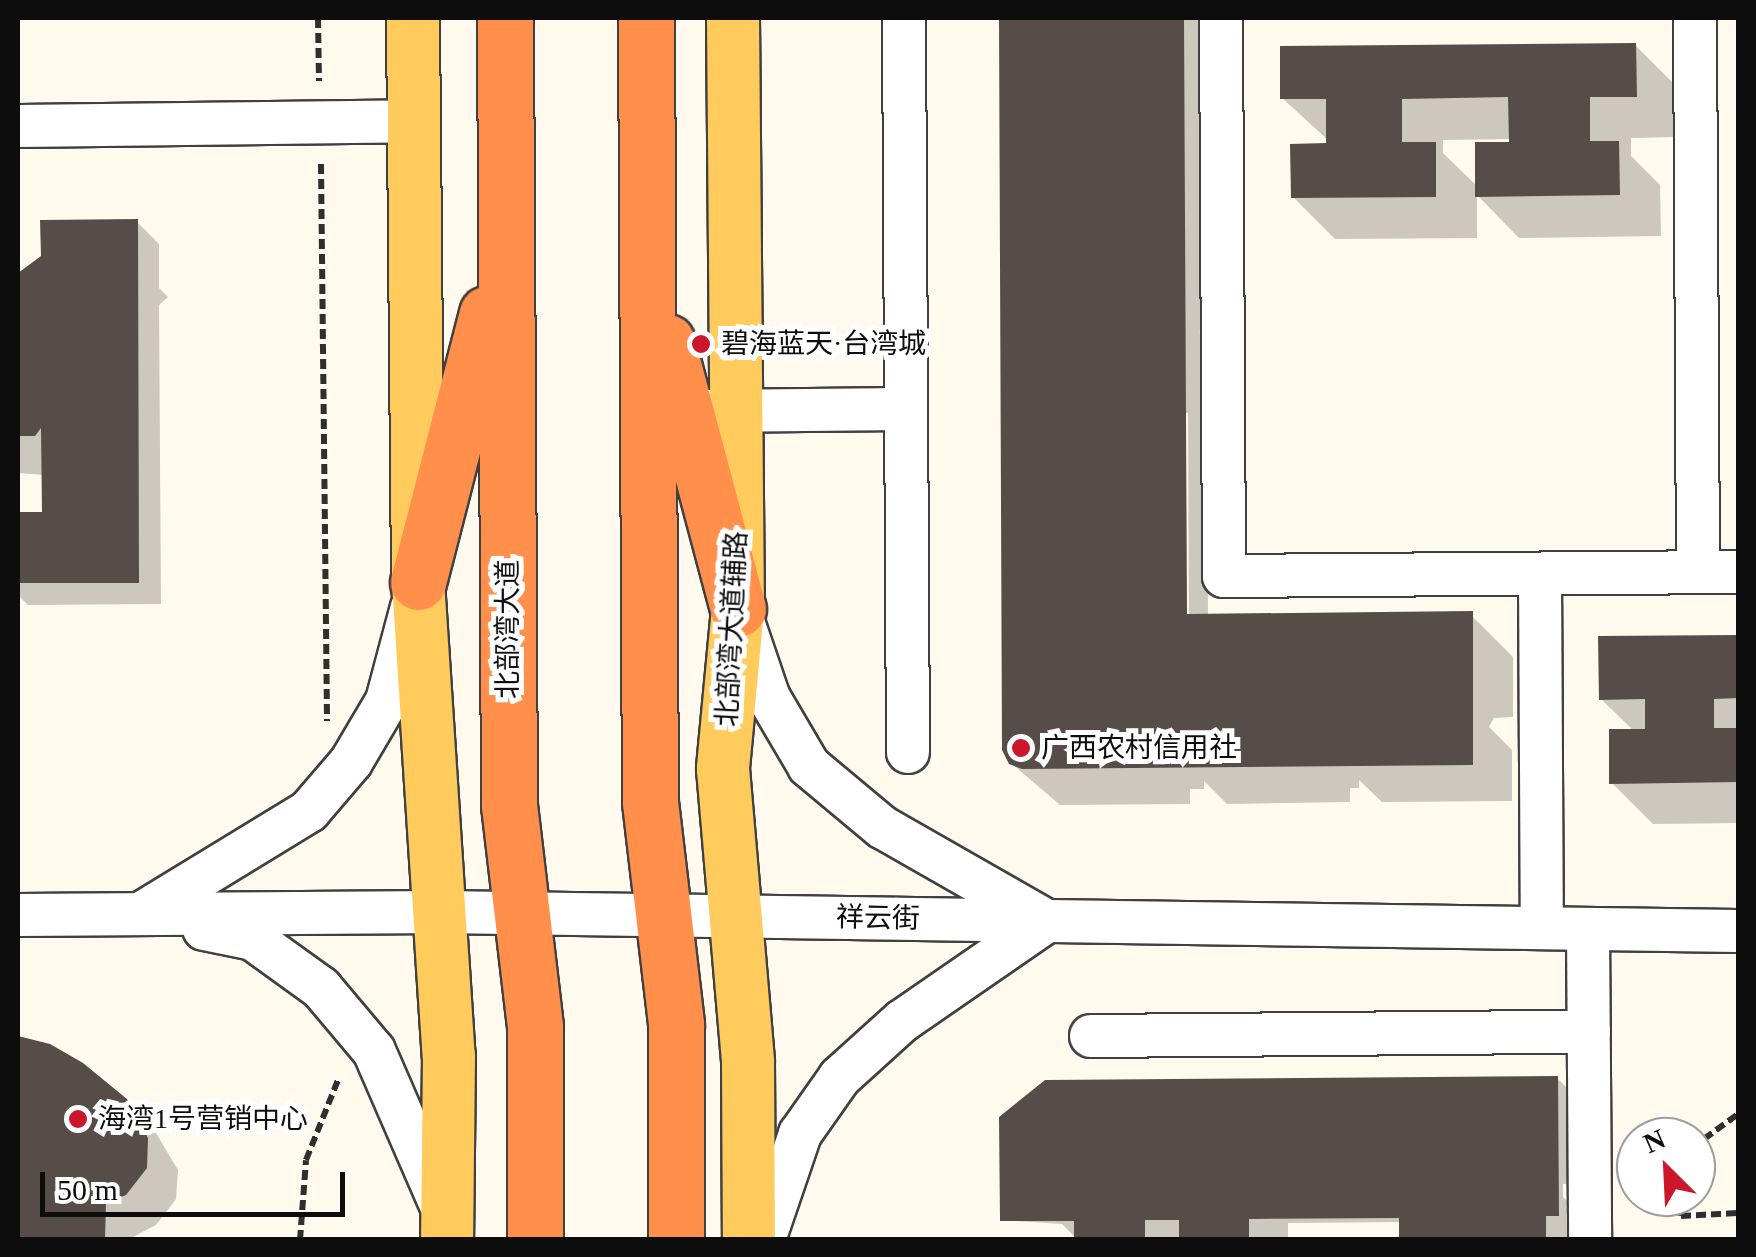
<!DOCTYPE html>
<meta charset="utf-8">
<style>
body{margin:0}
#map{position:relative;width:1756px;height:1257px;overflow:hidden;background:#fffaed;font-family:"Times New Roman","Noto Sans SC",serif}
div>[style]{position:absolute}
.shadow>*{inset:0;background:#0003}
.building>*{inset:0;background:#574d48}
.path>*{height:6px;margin-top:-3px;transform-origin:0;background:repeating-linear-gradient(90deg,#2f2f2f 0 10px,transparent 0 15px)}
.roads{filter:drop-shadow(2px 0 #404040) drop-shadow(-2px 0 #404040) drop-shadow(0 2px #404040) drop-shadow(0 -2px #404040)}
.minor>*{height:42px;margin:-21px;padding:0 21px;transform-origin:21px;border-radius:21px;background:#fff}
.major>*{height:52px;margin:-26px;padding:0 26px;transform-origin:26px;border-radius:26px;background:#ffcb5d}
.highway>*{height:55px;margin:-27.5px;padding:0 27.5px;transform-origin:27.5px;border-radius:27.5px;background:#ff8f4b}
.dots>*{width:28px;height:28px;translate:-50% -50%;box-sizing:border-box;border:5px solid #fff;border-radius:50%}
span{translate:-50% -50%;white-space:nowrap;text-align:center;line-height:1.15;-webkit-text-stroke:10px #fff;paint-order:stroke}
.poi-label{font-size:28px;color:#0d0d0d}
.left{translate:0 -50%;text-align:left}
.street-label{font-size:28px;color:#0d0d0d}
.frame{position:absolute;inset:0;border:20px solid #0d0d0d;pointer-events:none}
.north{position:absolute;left:1616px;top:1117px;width:100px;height:100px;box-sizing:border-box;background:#fff;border:2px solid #9e9e9e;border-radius:50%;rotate:336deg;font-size:28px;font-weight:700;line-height:40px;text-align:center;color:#0d0d0d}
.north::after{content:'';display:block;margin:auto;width:35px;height:45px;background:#cc162c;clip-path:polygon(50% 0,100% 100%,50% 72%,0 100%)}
.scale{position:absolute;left:40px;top:1172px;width:305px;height:45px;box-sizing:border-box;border:5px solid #0d0d0d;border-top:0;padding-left:12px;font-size:30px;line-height:35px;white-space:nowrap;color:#0d0d0d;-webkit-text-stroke:8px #fff;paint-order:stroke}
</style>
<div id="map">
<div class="shadow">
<div style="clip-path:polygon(evenodd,1001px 18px,1220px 18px,1206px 239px,1199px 239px,1222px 262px,1207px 332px,1199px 332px,1222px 355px,1207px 413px,1208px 618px,1471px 615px,1513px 657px,1513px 717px,1494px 718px,1489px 727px,1512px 750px,1512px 801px,1382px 802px,1359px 780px,1359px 788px,1350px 788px,1350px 802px,1227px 804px,1204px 781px,1204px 789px,1190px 789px,1190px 804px,1060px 805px,1011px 763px,1005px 750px,1001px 18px,1183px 413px,1188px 413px,1189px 628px,1184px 628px,1183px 413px)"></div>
<div style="clip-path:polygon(evenodd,1635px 45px,1677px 87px,1678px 137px,1631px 138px,1631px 156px,1660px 185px,1661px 236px,1519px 238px,1477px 195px,1477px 238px,1335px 239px,1293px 197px,1328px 140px,1282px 98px,1635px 45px,1511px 139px,1478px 187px,1443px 153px,1443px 140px,1511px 139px)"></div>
<div style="clip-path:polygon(136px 221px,159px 244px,159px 288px,168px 297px,159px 305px,161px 604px,28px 605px,18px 595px,18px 515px,44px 515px,44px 475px,18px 473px,18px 278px,43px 257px)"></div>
<div style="clip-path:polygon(1738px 638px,1738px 823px,1653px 824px,1612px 783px,1634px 731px,1601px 699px,1600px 639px)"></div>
<div style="clip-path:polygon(18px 1043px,49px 1046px,156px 1133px,178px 1170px,176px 1199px,156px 1225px,127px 1240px,18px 1240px)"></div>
<div style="clip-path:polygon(1557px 1078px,1598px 1119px,1598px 1183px,1563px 1184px,1563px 1197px,1586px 1220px,1586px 1240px,1401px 1240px,1401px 1222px,1288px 1223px,1288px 1240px,1078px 1240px,1062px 1224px,1002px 1220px)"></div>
</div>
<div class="building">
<div style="clip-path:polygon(999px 18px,1184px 18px,1187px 614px,1473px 611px,1473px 765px,1022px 769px,1009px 764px,1002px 750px)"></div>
<div style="clip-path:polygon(1636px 43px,1637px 97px,1590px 97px,1590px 141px,1619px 141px,1620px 195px,1475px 197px,1475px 142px,1509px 142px,1508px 97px,1402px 99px,1402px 142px,1436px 142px,1436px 197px,1291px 198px,1290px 144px,1326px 143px,1326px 99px,1280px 99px,1280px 46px)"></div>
<div style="clip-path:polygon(138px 219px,139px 583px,18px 583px,18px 512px,42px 512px,41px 428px,35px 436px,18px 436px,18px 273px,41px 256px,40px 220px)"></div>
<div style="clip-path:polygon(1738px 635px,1738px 698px,1714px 699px,1714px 728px,1738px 728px,1738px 782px,1609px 784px,1609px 729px,1645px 729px,1645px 699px,1599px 700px,1598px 636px)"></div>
<div style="clip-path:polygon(18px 1036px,50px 1044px,83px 1063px,127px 1099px,148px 1138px,147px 1168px,126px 1195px,106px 1203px,105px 1240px,18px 1240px)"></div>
<div style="clip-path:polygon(1558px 1076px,1559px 1216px,1546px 1216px,1546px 1240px,1399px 1240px,1399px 1218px,1249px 1219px,1249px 1240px,1179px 1240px,1179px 1220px,1145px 1220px,1145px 1237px,1074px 1238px,1074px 1221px,1000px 1221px,999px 1117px,1045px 1080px)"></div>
</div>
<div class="path">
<div style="left:318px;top:18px;width:63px;rotate:89.1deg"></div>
<div style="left:321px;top:164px;width:557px;rotate:89.38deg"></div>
<div style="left:1696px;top:1166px;width:28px;rotate:-73deg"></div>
<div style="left:1704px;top:1139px;width:42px;rotate:-36.3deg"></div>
<div style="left:1682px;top:1197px;width:19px;rotate:93deg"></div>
<div style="left:1681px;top:1216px;width:57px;rotate:-3deg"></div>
<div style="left:300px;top:1240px;width:80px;rotate:-85.7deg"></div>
<div style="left:306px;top:1160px;width:86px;rotate:-68.2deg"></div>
</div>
<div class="roads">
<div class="minor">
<div style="left:904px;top:18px;width:734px;rotate:89.69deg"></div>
<div style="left:1221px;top:18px;width:558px;rotate:89.69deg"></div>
<div style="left:1224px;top:576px;width:514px;rotate:-0.45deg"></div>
<div style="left:1695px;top:18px;width:554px;rotate:89.69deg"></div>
<div style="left:18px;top:126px;width:396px;rotate:-0.7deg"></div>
<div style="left:707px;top:411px;width:199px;rotate:-0.6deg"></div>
<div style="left:1540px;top:574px;width:354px;rotate:89.7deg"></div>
<div style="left:740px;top:613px;width:90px;rotate:71.2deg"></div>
<div style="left:769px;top:698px;width:79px;rotate:59.5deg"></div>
<div style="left:809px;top:766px;width:95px;rotate:39.9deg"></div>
<div style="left:882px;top:827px;width:190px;rotate:29.7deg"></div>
<div style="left:1047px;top:921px;width:176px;rotate:145.4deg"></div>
<div style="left:902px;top:1021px;width:84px;rotate:137.9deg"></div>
<div style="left:840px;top:1077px;width:70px;rotate:125.1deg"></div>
<div style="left:800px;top:1134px;width:112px;rotate:108.8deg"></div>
<div style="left:142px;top:913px;width:196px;rotate:-31.4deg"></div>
<div style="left:309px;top:811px;width:65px;rotate:-49.4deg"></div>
<div style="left:351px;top:762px;width:71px;rotate:-59.5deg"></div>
<div style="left:387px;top:701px;width:97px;rotate:-75.1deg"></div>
<div style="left:18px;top:915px;width:423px;rotate:-0.4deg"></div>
<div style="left:441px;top:912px;width:1297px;rotate:0.84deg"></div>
<div style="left:204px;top:929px;width:50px;rotate:11.5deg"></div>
<div style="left:253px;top:939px;width:84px;rotate:35.8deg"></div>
<div style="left:321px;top:988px;width:82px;rotate:49.9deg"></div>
<div style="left:374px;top:1051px;width:173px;rotate:66.5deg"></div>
<div style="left:1588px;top:929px;width:311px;rotate:89.6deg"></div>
<div style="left:1091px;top:1036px;width:498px;rotate:-0.5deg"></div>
</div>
<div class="major">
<div style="left:413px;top:18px;width:564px;rotate:89.49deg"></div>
<div style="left:418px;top:582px;width:475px;rotate:86.3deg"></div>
<div style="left:449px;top:1056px;width:184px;rotate:90.6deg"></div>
<div style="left:733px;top:18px;width:591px;rotate:89.52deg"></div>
<div style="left:738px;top:609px;width:161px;rotate:95.4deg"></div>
<div style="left:723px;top:769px;width:294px;rotate:85.1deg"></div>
<div style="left:748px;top:1062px;width:178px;rotate:89.7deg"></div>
</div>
<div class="highway">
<div style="left:505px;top:18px;width:787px;rotate:89.71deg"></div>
<div style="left:509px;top:805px;width:224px;rotate:83.3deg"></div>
<div style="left:535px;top:1027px;width:213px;rotate:90deg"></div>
<div style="left:646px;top:18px;width:784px;rotate:89.71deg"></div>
<div style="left:650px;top:802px;width:225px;rotate:83.3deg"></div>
<div style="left:676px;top:1025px;width:215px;rotate:90deg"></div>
<div style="left:667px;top:342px;width:276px;rotate:75.1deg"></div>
<div style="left:418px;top:582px;width:277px;rotate:-75.6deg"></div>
</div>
</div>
<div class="dots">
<div style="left:701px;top:344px;background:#cc162c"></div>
<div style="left:1021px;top:748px;background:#cc162c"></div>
<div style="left:78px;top:1119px;background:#cc162c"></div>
</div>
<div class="poi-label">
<span class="left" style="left:721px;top:344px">碧海蓝天·台湾城</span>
<span class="left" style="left:1041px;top:748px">广西农村信用社</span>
<span class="left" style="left:98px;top:1119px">海湾1号营销中心</span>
</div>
<div class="street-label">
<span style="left:508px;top:629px;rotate:-90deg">北部湾大道</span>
<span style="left:732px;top:629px;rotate:-87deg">北部湾大道辅路</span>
<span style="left:878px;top:918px;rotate:1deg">祥云街</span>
</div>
<div class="frame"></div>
<div class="north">N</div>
<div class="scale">50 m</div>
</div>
